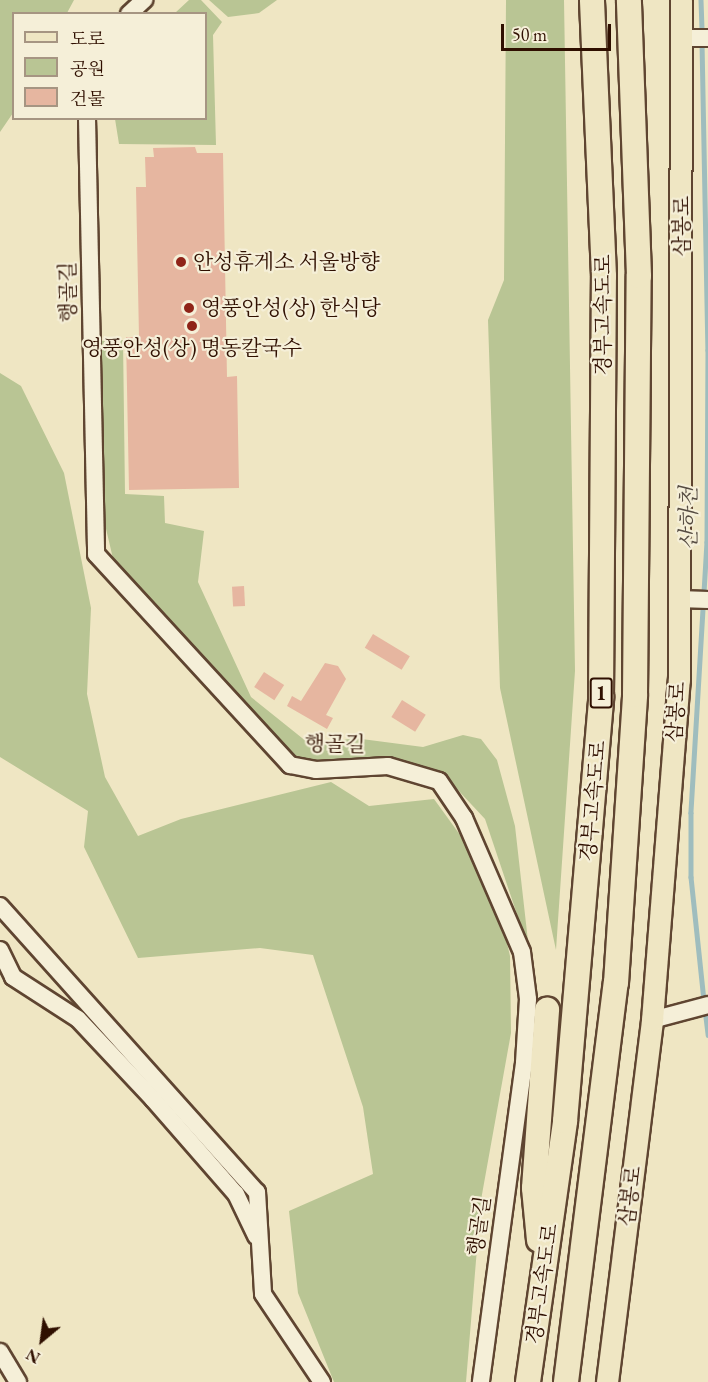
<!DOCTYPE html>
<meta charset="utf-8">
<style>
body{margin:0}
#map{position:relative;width:708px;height:1382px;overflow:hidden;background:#efe6c3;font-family:"EB Garamond","Noto Serif KR",serif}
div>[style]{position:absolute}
.green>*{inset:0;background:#b9c594}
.stream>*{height:4.5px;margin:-2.25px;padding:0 2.25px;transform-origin:2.25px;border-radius:2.25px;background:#9fbdbe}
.building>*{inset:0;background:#e6b6a0;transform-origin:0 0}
.roads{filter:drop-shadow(2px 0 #5f4531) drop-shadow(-2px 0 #5f4531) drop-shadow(0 2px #5f4531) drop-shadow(0 -2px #5f4531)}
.minor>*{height:16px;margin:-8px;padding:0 8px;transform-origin:8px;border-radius:8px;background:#f5efd8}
.major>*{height:21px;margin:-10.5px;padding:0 10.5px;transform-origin:10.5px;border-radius:10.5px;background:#efe6c3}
.highway>*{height:24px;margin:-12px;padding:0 12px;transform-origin:12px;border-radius:12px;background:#efe6c3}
.dots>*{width:16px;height:16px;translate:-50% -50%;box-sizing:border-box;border:3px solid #f5efd8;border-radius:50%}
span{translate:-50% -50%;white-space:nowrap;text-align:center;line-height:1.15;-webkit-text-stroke:4.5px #f5efd8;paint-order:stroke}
.shield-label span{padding:2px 4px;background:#f5efd8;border:2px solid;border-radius:4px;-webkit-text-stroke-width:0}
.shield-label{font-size:20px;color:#2f0f00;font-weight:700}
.street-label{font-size:21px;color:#2f0f00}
.poi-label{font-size:21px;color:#2f0f00}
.left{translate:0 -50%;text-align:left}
.water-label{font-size:22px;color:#564c42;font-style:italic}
.legend{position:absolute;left:12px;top:12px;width:195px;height:108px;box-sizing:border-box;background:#f5efd8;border:2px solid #a69582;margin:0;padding:8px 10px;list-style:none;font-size:18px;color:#2f0f00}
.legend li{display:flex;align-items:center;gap:12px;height:30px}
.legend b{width:30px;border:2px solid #a69582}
.north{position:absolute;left:12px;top:1310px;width:60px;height:60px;-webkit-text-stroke:4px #f5efd8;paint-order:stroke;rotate:209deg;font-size:16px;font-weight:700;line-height:24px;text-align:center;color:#2f0f00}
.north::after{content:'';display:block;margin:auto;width:21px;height:27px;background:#2f0f00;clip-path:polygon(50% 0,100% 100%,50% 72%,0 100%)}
.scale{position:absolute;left:501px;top:24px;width:110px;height:27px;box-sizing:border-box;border:3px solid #2f0f00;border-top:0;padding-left:8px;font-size:18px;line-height:21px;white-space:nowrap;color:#2f0f00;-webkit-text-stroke:4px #f5efd8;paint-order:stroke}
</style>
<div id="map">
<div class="green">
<div style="clip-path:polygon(0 0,74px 0,67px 13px,14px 14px,13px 113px,0 132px)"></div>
<div style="clip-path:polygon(189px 0,201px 0,222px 22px,213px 35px,216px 145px,119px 144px,115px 119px,206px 118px,206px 14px,175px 13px)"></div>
<div style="clip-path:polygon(209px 0,277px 0,259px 13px,228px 17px)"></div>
<div style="clip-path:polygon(506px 0,564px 0,575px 671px,556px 950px,500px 688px,488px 320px,504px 280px)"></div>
<div style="clip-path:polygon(123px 340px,125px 494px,164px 496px,165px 523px,204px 531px,198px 582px,251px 697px,312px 746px,354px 738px,423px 747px,463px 735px,481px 739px,497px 760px,515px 826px,529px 950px,485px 819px,443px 774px,379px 758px,316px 770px,318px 764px,281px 752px,115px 567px,103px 516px,97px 341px)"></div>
<div style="clip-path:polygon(0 373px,21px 386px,64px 473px,91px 608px,87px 694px,105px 777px,138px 836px,181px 819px,331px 782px,369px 806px,434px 799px,492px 879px,510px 956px,511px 1033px,481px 1200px,466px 1382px,334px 1382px,298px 1293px,289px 1211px,373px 1174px,363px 1107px,313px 955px,260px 948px,138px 958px,84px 847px,88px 811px,0 757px)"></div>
</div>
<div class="stream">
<div style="left:701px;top:0;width:33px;rotate:88deg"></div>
<div style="left:702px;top:42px;width:308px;rotate:88.9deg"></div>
<div style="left:708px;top:350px;width:192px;rotate:90.3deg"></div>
<div style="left:707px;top:542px;width:271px;rotate:93.4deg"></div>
<div style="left:691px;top:813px;width:64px;rotate:90deg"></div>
<div style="left:691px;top:877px;width:125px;rotate:84deg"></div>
<div style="left:705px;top:1009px;width:26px;rotate:83deg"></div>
</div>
<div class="building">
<div style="clip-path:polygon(195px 147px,197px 153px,223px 153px,227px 377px,237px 376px,239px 488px,129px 490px,126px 337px,139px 337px,136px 187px,146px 187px,145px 157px,154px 157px,153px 148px)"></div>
<div style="left:244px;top:586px;width:20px;height:12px;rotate:87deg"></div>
<div style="left:373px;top:634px;width:43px;height:16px;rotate:31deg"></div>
<div style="clip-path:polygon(325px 663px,338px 666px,346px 679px,326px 715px,333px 718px,327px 729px,287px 706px,292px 696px,301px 701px)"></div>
<div style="left:264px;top:672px;width:24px;height:18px;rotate:33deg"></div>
<div style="left:402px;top:700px;width:28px;height:20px;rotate:32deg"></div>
</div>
<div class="roads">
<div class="minor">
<div style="left:129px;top:14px;width:21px;rotate:-43deg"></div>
<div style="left:681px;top:38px;width:27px"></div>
<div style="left:87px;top:118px;width:436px;rotate:88.8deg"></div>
<div style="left:96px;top:554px;width:287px;rotate:47.4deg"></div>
<div style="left:290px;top:765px;width:26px;rotate:11deg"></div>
<div style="left:316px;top:770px;width:72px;rotate:-3.2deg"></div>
<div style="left:388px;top:766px;width:53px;rotate:16.4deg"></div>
<div style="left:439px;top:781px;width:45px;rotate:56deg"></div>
<div style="left:464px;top:818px;width:146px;rotate:66.6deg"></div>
<div style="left:522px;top:952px;width:47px;rotate:82.7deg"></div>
<div style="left:528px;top:999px;width:64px;rotate:93.6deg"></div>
<div style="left:524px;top:1063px;width:322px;rotate:97.7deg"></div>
<div style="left:679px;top:599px;width:29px;rotate:2deg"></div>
<div style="left:0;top:906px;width:385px;rotate:48.1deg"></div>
<div style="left:257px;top:1192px;width:102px;rotate:86.6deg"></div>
<div style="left:263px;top:1294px;width:106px;rotate:56.2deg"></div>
<div style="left:0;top:950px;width:30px;rotate:64deg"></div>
<div style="left:13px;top:977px;width:77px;rotate:32.9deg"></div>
<div style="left:78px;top:1019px;width:110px;rotate:46.8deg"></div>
<div style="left:153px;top:1099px;width:126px;rotate:48.9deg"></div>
<div style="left:236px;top:1194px;width:47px;rotate:64.5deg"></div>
<div style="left:652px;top:1020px;width:58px;rotate:-15deg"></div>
<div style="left:0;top:1352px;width:35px;rotate:59deg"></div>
</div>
<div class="major">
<div style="left:607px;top:1382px;width:365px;rotate:-82.9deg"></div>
<div style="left:652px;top:1020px;width:341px;rotate:-85.5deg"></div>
<div style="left:679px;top:680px;width:680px;rotate:-89.83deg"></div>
</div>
<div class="highway">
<div style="left:539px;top:1240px;width:52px;rotate:-95.5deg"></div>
<div style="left:534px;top:1188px;width:179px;rotate:-85.8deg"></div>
<div style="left:528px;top:1382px;width:264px;rotate:-81.9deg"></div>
<div style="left:565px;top:1121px;width:426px;rotate:-85.1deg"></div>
<div style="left:601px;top:697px;width:421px;rotate:-89.6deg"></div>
<div style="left:604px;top:276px;width:276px;rotate:-92.5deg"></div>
<div style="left:566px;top:1382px;width:402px;rotate:-82.9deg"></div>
<div style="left:616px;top:983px;width:289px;rotate:-86.2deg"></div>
<div style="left:635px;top:695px;width:419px;rotate:-89.5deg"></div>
<div style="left:639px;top:276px;width:276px;rotate:-92.1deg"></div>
</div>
</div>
<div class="dots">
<div style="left:181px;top:262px;background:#8f2418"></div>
<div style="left:189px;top:308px;background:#8f2418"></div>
<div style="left:192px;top:326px;background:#8f2418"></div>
</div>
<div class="shield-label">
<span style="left:601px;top:693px">1</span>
</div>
<div class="street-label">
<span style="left:682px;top:226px;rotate:-90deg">삼봉로</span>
<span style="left:68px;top:292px;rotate:-91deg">행골길</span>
<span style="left:603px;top:315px;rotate:-90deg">경부고속도로</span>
<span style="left:676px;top:712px;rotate:-86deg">삼봉로</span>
<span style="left:335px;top:744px;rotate:1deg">행골길</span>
<span style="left:593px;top:801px;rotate:-85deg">경부고속도로</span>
<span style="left:630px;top:1196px;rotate:-83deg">삼봉로</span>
<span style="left:479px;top:1226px;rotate:-82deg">행골길</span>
<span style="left:542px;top:1284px;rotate:-82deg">경부고속도로</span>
</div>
<div class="poi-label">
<span class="left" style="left:193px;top:262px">안성휴게소 서울방향</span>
<span class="left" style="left:201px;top:308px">영풍안성(상) 한식당</span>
<span style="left:192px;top:348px">영풍안성(상) 명동칼국수</span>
</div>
<div class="water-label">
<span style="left:689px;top:518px;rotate:-90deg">산하천</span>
</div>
<ul class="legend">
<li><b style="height:8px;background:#efe6c3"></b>도로</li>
<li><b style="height:16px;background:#b9c594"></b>공원</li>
<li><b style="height:16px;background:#e6b6a0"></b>건물</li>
</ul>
<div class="north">N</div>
<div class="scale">50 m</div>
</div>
